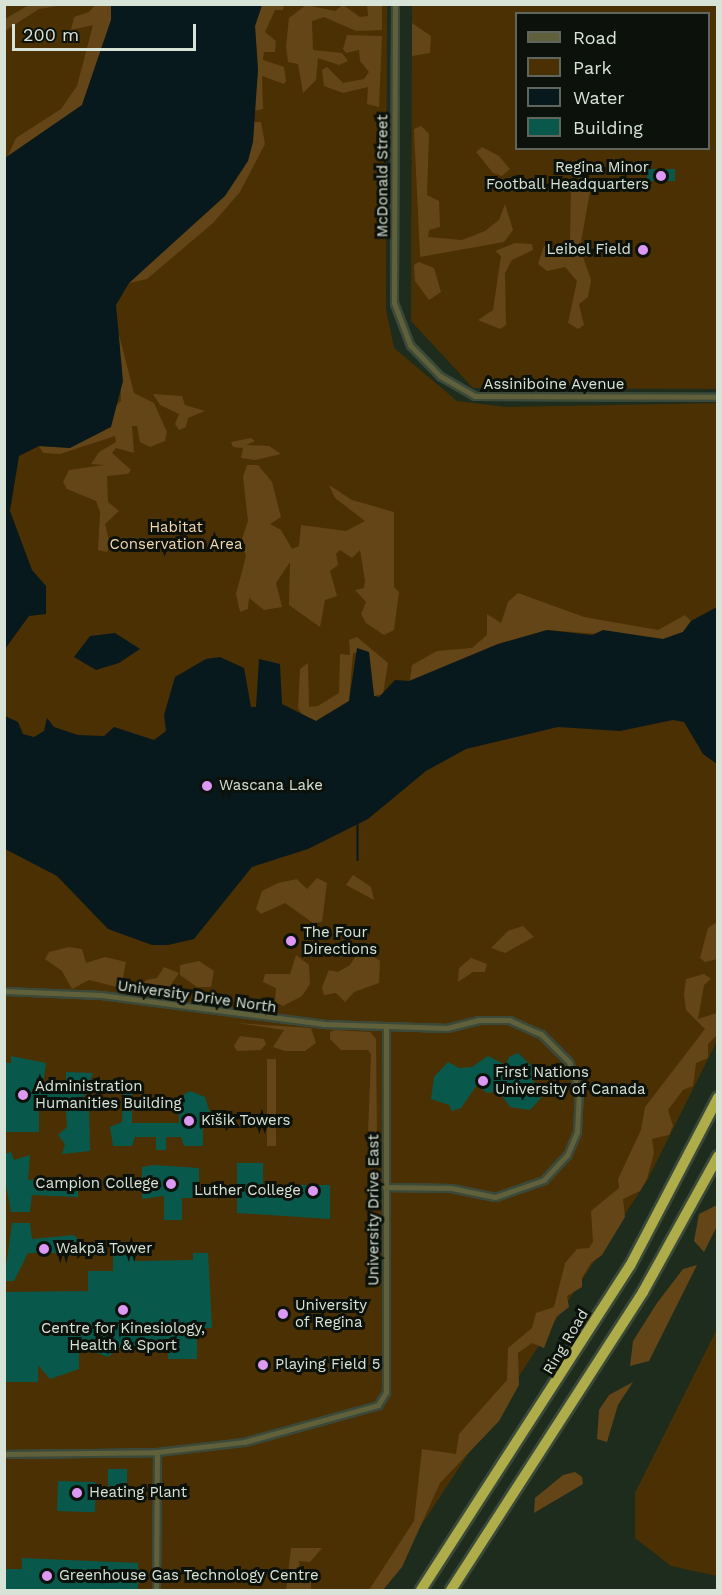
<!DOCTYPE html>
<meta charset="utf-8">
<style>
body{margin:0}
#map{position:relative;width:722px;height:1595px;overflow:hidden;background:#1d2c1c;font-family:"Work Sans",sans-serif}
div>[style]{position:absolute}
.green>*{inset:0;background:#4b3003}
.forest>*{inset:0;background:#644518;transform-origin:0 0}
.water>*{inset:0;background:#08191d}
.stream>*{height:1.5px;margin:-0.75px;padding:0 0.75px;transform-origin:0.75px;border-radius:0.75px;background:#08191d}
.building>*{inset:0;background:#08594c;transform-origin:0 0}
.roads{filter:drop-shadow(2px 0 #3b493a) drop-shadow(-2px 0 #3b493a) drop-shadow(0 2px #3b493a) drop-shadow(0 -2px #3b493a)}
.street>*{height:5px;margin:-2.5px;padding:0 2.5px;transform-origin:2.5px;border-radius:2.5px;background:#60603b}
.highway>*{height:10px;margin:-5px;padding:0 5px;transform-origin:5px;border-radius:5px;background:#afad49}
.dots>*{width:16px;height:16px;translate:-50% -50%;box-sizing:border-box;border:3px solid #0c120b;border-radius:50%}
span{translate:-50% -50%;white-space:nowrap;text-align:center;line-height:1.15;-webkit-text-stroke:6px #0c120b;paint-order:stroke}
.poi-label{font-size:15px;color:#d8e3d8}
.right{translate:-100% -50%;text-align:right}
.left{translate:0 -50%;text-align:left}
.street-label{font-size:15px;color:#d8e3d8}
.park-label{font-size:15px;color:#f5d7b0}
.frame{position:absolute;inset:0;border:6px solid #d8e3d8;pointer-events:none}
.legend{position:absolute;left:515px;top:12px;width:195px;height:138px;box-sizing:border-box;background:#0c120b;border:2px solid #5e665d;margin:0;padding:8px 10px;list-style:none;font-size:18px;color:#d8e3d8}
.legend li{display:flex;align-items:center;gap:12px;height:30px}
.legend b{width:30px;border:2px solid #5e665d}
.scale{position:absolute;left:12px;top:24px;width:184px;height:27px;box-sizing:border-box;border:3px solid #d8e3d8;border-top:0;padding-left:8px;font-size:18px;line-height:21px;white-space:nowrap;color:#d8e3d8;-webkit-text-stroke:4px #0c120b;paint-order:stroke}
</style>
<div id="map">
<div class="green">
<div style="clip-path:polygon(5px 5px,387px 5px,386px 309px,394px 348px,457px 401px,506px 407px,717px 403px,717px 1041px,648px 1179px,379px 1590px,5px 1590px)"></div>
<div style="clip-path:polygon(evenodd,412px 5px,717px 5px,717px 389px,473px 388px,411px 321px,412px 5px,516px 14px,708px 14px,708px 148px,516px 148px,516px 14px)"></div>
<div style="clip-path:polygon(717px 1329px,718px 1576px,717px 1576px,671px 1566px,635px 1538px,635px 1493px)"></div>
</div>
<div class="forest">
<div style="clip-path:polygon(29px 5px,64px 5px,39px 9px,5px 31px,5px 19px)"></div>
<div style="clip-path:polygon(95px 5px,111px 5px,111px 20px,82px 105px,8px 156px,16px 138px,61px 109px,77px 86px,93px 25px,71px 30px,74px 17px,89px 12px)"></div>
<div style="clip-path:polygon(262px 5px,284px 5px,283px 10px,275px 10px,265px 32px,276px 41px,275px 52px,264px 52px,263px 60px,284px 67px,286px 81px,284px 84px,262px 76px,263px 109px,254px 111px,258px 70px,255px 26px)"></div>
<div style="clip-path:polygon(306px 5px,335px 11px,343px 5px,360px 17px,368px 16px,367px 5px,382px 5px,382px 30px,356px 31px,324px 17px,312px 21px,313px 50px,342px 53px,348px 61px,339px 65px,318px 58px,316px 80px,303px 93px,298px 64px,288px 62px,286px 46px,289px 18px)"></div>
<div style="clip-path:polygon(412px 23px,431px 36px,430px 53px,412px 56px)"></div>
<div style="clip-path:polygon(347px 35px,382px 36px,379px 107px,367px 104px,368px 87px,343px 93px,324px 86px,322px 70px,327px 67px,343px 83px,364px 79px,369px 72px,360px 61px,359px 50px,346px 53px,343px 49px)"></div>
<div style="clip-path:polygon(253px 122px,261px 122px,265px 144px,240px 192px,213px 223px,147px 279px,129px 283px,193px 223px,253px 142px)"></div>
<div style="clip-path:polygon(421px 126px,429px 134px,427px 195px,439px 201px,440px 227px,429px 230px,428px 237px,462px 240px,485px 231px,499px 220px,505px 204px,513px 230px,504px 242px,420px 257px,414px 129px)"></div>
<div style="clip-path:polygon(482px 147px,499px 156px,510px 169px,502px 176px,493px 173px,476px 152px)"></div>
<div style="clip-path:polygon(571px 184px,590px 191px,580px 248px,591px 280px,588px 297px,579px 304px,584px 325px,578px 329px,568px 323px,577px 281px,565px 267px,547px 271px,538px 264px,544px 246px,563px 248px,570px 240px)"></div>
<div style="clip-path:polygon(515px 243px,532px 244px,533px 250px,512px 260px,505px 273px,506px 325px,500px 329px,478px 320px,493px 310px,501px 256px,495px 251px)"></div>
<div style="clip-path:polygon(419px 262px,434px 268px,441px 292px,429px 300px,415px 281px,414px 265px)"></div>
<div style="clip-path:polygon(119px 335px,134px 393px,154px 403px,167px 432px,165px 441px,150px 447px,140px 442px,137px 426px,132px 426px,134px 453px,116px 448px,112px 453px,131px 470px,128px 474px,107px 476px,108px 502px,119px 511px,105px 524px,110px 545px,107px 552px,98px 550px,100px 512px,96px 501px,67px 489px,63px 482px,69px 470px,104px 465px,91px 464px,99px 452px,116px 442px,115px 436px,60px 454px,43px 453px,39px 446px,70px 448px,121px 401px)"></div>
<div style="clip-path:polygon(153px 394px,182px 396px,185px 405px,205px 411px,188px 418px,186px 427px,179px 430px,175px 424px,179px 414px,160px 405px)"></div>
<div style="clip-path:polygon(251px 438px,255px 441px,246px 445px,269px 446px,281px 454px,255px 460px,241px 458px,243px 448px,233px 447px,231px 442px)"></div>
<div style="clip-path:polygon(247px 465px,258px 465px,272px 482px,281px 517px,270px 524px,281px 530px,292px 549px,299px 546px,301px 525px,346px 531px,365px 521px,335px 498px,329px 485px,352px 500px,394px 512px,394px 587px,399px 592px,394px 630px,384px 635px,366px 623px,361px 614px,366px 602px,355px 590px,364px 588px,365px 581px,360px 550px,352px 558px,340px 550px,336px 554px,338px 565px,330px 571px,337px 596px,325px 600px,320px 627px,289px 605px,290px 562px,276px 583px,282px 607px,264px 610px,249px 598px,248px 609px,240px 612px,236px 594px,246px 556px,241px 542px,248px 521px,243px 477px)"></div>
<div style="clip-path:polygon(518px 593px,584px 617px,658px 630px,685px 615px,691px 621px,683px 632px,663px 639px,547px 630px,498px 644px,410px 681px,412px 665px,437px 651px,472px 648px,487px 635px,487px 614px,501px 623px,508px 602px)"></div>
<div style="clip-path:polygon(357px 637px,388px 663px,383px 694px,374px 696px,369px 652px,353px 653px,349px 701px,316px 721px,305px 720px,298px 708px,300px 669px,308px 663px,309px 707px,318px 706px,339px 693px,340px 654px,350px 655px,349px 640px)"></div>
<div style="clip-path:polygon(353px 875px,371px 887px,374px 900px,346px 885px)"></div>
<div style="clip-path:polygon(317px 878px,327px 883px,322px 922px,313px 923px,285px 903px,261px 914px,256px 909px,262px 891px,278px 883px,297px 879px,307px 889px)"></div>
<div style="clip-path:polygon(717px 922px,717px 959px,705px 962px,700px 958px,708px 928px)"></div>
<div style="clip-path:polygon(523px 926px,534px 937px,505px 953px,491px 948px,508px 931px)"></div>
<div style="clip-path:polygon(69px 947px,82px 949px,86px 963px,105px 957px,126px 962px,121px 988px,89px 980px,72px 989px,62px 971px,45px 959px,49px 952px)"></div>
<div style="clip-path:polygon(366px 951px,380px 961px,379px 983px,354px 992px,345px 1002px,336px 993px,324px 995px,322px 987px,329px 970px,338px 972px,350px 965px,358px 952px)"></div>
<div style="clip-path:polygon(296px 955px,309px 965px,310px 984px,302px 996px,283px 1006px,275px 1002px,276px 988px,263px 982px,265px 974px,290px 974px)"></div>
<div style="clip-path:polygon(471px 958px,487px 964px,485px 972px,473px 972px,458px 982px,459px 968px)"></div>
<div style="clip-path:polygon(199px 961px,214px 971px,211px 987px,197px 987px,180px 975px,180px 965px)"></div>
<div style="clip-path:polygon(164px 967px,179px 973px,160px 1000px,138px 991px,146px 980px,157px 978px)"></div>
<div style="clip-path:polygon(704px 974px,711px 979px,704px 985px,698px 1019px,717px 1013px,717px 1035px,708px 1044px,708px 1058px,696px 1063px,693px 1086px,683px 1090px,668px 1110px,673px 1126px,669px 1135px,652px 1139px,654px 1153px,647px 1179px,640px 1191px,623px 1199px,625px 1217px,602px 1255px,591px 1263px,582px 1278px,582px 1287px,567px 1296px,569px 1307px,556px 1317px,544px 1348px,532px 1343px,518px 1353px,519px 1385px,499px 1421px,440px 1483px,402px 1567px,383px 1590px,369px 1590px,414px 1521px,422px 1449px,456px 1454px,459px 1434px,507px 1380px,508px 1348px,532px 1328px,536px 1313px,554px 1307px,565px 1263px,577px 1249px,589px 1248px,593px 1242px,591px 1211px,619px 1188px,618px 1179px,641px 1130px,645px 1107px,705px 1029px,686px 1010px,684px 995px,686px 979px)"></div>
<div style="clip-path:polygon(237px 1023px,311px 1028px,316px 1043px,305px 1051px,285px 1051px,273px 1047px,284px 1030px)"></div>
<div style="clip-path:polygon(335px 1030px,370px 1032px,376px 1039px,377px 1139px,371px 1141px,368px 1134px,371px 1054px,368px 1050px,341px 1050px,330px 1039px,330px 1032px)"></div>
<div style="clip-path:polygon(240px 1036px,264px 1039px,266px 1044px,261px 1050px,237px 1051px,234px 1046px)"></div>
<div style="left:267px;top:1059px;width:9px;height:87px"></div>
<div style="clip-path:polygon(717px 1205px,717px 1226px,704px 1252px,694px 1241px,699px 1214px)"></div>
<div style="clip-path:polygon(697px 1265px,649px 1361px,630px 1366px,633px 1341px,657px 1303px,683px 1269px)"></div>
<div style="clip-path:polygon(633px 1382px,618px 1405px,607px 1442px,597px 1439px,599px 1410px,609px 1395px)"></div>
<div style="clip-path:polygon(575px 1472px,582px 1477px,583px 1484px,534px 1513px,535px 1498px,563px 1475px)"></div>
<div style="clip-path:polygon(291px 1548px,322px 1548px,310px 1562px,299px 1561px,300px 1576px,311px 1571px,311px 1590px,286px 1590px)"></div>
</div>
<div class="water">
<div style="clip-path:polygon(111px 5px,262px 5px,255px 26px,258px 70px,253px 142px,248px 161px,225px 196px,129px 283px,116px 305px,123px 381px,111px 427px,70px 448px,39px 446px,19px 456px,10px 511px,32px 570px,46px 586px,46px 614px,29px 616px,5px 649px,5px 158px,82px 105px,111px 20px)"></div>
<div style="clip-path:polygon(717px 607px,717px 764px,703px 754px,684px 722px,673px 720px,620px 731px,558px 727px,466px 749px,426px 771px,368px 819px,308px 849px,252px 867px,194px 939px,168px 945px,152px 945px,108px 929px,57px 876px,5px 849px,5px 716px,18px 722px,23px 734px,34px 737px,44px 731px,47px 718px,54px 727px,78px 735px,104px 736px,114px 727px,154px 740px,166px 731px,164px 715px,175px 677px,206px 659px,220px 657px,244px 668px,251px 707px,256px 707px,259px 659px,280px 664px,282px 704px,316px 721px,349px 701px,357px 648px,369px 652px,374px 696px,379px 697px,395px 680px,409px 681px,498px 644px,547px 630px,592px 635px,603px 630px,663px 639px,683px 632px,691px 621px)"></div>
<div style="clip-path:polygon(115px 633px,140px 649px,119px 663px,96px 670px,74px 657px,90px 636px)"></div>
</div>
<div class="stream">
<div style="left:358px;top:822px;width:38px;rotate:90deg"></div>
</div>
<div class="building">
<div style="left:647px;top:169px;width:28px;height:12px"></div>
<div style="clip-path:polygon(518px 1053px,536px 1070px,532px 1077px,541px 1098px,530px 1110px,510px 1107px,499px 1091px,487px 1093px,477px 1085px,461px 1108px,452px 1111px,449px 1105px,431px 1099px,434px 1077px,448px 1062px,459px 1068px,472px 1067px,488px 1056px,506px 1065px,509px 1057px)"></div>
<div style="clip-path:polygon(11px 1056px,46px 1063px,42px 1092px,66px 1092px,66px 1072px,93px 1073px,80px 1107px,89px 1110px,90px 1151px,62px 1154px,65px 1144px,58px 1135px,67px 1127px,66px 1111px,60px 1098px,39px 1098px,39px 1132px,4px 1132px,4px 1063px,11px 1063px)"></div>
<div style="clip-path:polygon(123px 1091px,132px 1093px,132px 1123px,179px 1123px,179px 1097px,190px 1091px,205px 1097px,210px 1113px,203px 1116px,203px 1146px,184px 1146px,181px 1137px,166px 1137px,166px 1150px,156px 1150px,156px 1137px,135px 1137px,132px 1146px,113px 1146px,110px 1127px,122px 1122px)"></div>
<div style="clip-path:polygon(11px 1152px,14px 1160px,30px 1155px,28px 1180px,73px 1177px,78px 1182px,78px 1197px,32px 1195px,30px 1212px,11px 1212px,4px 1175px,4px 1154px)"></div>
<div style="clip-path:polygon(237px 1163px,263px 1163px,263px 1194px,296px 1194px,296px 1185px,330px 1185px,330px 1219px,237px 1213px)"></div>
<div style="clip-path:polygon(153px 1165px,199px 1168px,199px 1198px,182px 1198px,182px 1220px,164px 1220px,164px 1196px,142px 1199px,142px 1167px)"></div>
<div style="clip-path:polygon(12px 1223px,30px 1223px,32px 1239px,74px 1235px,79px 1240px,79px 1254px,65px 1257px,63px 1253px,28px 1253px,14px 1281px,4px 1281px)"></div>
<div style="clip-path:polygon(113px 1252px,135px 1252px,135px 1261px,193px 1260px,193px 1253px,208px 1253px,212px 1328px,197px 1328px,197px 1359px,168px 1359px,168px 1349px,118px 1348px,108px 1357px,79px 1346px,79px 1369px,50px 1379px,38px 1365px,38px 1382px,4px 1382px,4px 1292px,88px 1291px,88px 1271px,113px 1271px)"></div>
<div style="left:108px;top:1469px;width:19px;height:17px"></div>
<div style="left:58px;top:1481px;width:38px;height:30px;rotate:2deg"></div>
<div style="clip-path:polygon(22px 1558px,138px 1563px,138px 1590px,4px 1590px,4px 1569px,22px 1569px)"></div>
</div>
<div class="roads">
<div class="street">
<div style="left:395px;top:4px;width:299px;rotate:90.2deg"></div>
<div style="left:394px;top:303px;width:45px;rotate:69.1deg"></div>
<div style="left:410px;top:345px;width:43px;rotate:45.9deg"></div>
<div style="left:440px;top:376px;width:40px;rotate:29.7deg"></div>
<div style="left:475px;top:396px;width:243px;rotate:0.2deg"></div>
<div style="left:4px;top:991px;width:97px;rotate:2.4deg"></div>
<div style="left:101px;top:995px;width:224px;rotate:7.4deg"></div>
<div style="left:323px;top:1024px;width:124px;rotate:1.8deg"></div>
<div style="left:447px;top:1028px;width:32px;rotate:-14deg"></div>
<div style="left:478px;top:1020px;width:31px"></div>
<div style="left:509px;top:1020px;width:35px;rotate:24deg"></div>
<div style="left:541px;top:1034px;width:40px;rotate:45deg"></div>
<div style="left:569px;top:1062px;width:31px;rotate:71deg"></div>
<div style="left:579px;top:1091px;width:41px;rotate:92.8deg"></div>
<div style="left:577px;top:1132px;width:25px;rotate:113deg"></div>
<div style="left:567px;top:1155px;width:34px;rotate:133deg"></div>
<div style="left:544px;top:1180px;width:52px;rotate:160.9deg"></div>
<div style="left:495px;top:1197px;width:45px;rotate:-168.4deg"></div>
<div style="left:451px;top:1188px;width:66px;rotate:-179.1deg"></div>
<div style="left:4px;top:1454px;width:153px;rotate:-0.7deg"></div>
<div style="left:157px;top:1452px;width:88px;rotate:-6.6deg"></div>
<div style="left:244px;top:1442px;width:139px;rotate:-15.4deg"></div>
<div style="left:378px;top:1405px;width:15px;rotate:-58deg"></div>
<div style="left:386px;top:1392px;width:365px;rotate:-90deg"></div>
<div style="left:156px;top:1590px;width:138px;rotate:-89.6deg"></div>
</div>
<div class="highway">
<div style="left:421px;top:1590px;width:386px;rotate:-57.2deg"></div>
<div style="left:630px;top:1266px;width:190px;rotate:-62.4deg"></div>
<div style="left:451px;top:1590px;width:354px;rotate:-57.2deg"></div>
<div style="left:643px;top:1292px;width:155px;rotate:-61.1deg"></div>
</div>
</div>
<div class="dots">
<div style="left:661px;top:176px;background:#dc99f4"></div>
<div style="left:643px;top:250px;background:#dc99f4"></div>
<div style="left:207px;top:786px;background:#dc99f4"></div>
<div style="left:291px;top:941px;background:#dc99f4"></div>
<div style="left:483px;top:1081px;background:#dc99f4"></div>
<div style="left:23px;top:1095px;background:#dc99f4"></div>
<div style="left:189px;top:1121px;background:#dc99f4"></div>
<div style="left:171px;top:1184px;background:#dc99f4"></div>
<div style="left:313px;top:1191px;background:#dc99f4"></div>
<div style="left:44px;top:1249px;background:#dc99f4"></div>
<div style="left:123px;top:1310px;background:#dc99f4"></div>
<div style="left:283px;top:1314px;background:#dc99f4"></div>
<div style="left:263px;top:1365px;background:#dc99f4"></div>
<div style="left:77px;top:1493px;background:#dc99f4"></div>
<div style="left:47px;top:1576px;background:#dc99f4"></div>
</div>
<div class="poi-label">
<span class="right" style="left:649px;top:176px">Regina Minor<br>Football Headquarters</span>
<span class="right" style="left:631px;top:250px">Leibel Field</span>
<span class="left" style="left:219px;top:786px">Wascana Lake</span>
<span class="left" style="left:303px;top:941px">The Four<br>Directions</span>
<span class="left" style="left:495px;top:1081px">First Nations<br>University of Canada</span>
<span class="left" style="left:35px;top:1095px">Administration<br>Humanities Building</span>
<span class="left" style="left:201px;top:1121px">Kīšik Towers</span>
<span class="right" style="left:159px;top:1184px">Campion College</span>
<span class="right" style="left:301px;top:1191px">Luther College</span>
<span class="left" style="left:56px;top:1249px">Wakpā Tower</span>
<span class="left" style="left:295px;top:1314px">University<br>of Regina</span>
<span style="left:123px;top:1337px">Centre for Kinesiology,<br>Health &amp; Sport</span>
<span class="left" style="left:275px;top:1365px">Playing Field 5</span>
<span class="left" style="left:89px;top:1493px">Heating Plant</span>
<span class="left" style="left:59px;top:1576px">Greenhouse Gas Technology Centre</span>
</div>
<div class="street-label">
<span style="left:383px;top:176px;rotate:-90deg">McDonald Street</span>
<span style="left:554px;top:385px">Assiniboine Avenue</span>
<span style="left:197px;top:997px;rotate:8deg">University Drive North</span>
<span style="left:374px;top:1210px;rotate:-90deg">University Drive East</span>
<span style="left:566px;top:1342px;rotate:-59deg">Ring Road</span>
</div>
<div class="park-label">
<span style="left:176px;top:536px">Habitat<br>Conservation Area</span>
</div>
<div class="frame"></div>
<ul class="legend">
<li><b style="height:8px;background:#60603b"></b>Road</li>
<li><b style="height:16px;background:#4b3003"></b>Park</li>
<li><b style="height:16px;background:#08191d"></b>Water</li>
<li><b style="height:16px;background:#08594c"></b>Building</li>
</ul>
<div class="scale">200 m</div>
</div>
